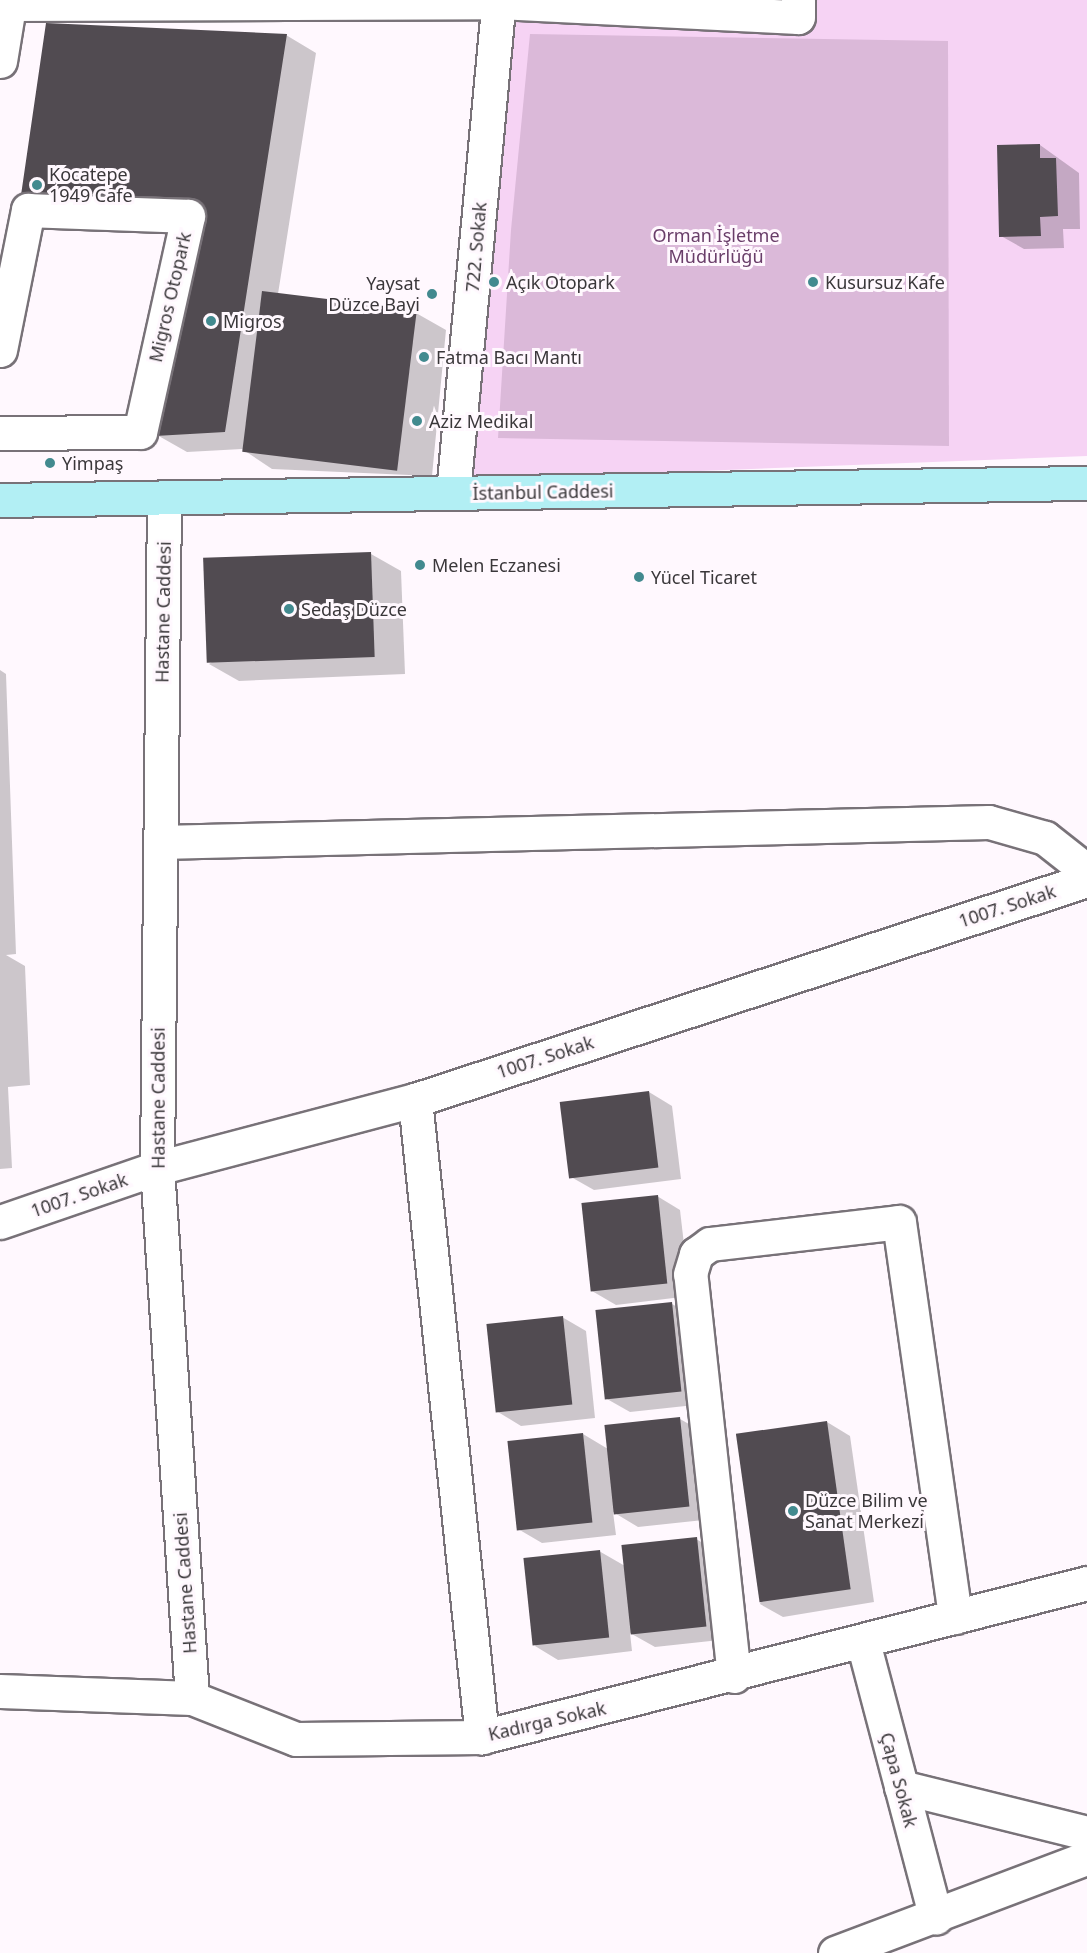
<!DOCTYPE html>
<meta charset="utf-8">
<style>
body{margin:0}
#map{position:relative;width:1087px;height:1953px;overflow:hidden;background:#fff8fe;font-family:"Noto Sans",sans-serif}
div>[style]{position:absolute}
.green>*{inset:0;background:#f6d3f4}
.forest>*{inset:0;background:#dbb9d9}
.shadow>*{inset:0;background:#0003}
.building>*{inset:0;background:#514b51;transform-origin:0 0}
.roads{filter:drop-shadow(2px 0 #787278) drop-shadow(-2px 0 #787278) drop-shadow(0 2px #787278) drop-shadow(0 -2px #787278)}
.minor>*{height:33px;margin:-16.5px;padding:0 16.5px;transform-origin:16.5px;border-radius:16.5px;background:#fff}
.major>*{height:33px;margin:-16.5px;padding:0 16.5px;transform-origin:16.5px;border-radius:16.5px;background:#b2eff4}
.dots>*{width:16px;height:16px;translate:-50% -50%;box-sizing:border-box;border:3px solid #fff8fe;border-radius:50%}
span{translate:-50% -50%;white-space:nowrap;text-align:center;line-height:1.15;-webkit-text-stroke:6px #fff8fe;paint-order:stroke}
.poi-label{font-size:18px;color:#3a373a}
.left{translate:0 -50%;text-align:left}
.right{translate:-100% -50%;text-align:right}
.park-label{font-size:18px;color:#693d69}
.street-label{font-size:18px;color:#3a373a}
</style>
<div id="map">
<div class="green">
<div style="clip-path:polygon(808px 0,1087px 0,1087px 456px,468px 480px,512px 19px,807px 23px)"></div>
</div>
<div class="forest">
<div style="clip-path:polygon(530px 34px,948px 41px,949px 446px,498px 438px,511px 230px)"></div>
</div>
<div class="shadow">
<div style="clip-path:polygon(286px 35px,316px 53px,278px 294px,416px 313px,446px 330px,432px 476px,272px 469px,242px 449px,187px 452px,157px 435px)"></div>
<div style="clip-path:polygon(1040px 145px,1079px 173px,1080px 229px,1063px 229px,1064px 248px,1024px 249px,1001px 236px)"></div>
<div style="clip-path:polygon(371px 554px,401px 571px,405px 674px,239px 681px,209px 664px)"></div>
<div style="clip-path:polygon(0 670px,6px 674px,16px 954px,6px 955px,25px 966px,30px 1085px,8px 1087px,12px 1168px,0 1169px)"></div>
<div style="clip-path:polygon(649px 1092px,672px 1106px,681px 1179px,594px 1190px,571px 1177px)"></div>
<div style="clip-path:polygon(657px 1196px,680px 1210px,690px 1296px,616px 1305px,592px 1291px)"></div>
<div style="clip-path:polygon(672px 1304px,695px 1317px,704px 1404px,630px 1412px,607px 1399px)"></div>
<div style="clip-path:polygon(562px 1317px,586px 1331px,595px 1418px,521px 1426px,498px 1412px)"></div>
<div style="clip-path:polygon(680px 1419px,703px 1432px,713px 1519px,638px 1527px,613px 1512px,616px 1535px,542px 1543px,518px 1529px,583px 1434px,608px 1449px)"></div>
<div style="clip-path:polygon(827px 1422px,850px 1436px,874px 1602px,783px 1617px,760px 1604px)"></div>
<div style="clip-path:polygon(696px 1539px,719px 1552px,729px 1639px,655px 1647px,630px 1633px,632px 1651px,558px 1660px,535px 1646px,599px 1551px,625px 1566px)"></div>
</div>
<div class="building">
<div style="clip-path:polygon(46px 23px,287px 34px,225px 432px,155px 436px,202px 209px,20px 202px)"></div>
<div style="clip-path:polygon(1040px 144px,1040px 158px,1056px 158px,1058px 216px,1040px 217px,1041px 236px,999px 237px,997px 145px)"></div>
<div style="left:262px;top:291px;width:156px;height:162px;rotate:7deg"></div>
<div style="left:371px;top:552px;width:105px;height:168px;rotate:88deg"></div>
<div style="left:649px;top:1091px;width:77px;height:90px;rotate:83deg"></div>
<div style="left:658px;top:1195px;width:89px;height:77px;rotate:84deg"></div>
<div style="left:672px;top:1302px;width:90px;height:77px;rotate:84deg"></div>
<div style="left:563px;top:1316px;width:89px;height:77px;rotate:84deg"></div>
<div style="left:680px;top:1417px;width:90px;height:76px;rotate:84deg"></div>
<div style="left:827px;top:1421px;width:170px;height:92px;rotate:82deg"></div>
<div style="left:583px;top:1433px;width:90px;height:76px;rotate:84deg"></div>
<div style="left:697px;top:1537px;width:90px;height:76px;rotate:84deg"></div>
<div style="left:600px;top:1550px;width:88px;height:77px;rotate:84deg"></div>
</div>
<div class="roads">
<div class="minor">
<div style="left:10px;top:4px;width:489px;rotate:-0.2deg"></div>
<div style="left:499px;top:2px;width:299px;rotate:2.9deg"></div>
<div style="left:798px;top:17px;width:17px;rotate:-90deg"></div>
<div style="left:0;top:61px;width:62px;rotate:-80.7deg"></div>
<div style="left:0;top:350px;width:143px;rotate:-78.7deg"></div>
<div style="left:28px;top:210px;width:160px;rotate:2.1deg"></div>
<div style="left:188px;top:216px;width:221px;rotate:102.5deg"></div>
<div style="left:140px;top:432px;width:140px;rotate:179.6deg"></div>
<div style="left:453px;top:493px;width:495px;rotate:-84.7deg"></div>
<div style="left:164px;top:497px;width:671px;rotate:90.6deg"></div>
<div style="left:157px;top:1168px;width:531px;rotate:86.22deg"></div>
<div style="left:160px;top:842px;width:829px;rotate:-1.38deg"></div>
<div style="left:989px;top:822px;width:58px;rotate:15.9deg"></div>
<div style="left:1045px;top:838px;width:53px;rotate:38.2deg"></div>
<div style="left:415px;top:1100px;width:641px;rotate:84deg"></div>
<div style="left:0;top:1222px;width:166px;rotate:-19deg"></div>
<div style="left:157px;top:1168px;width:267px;rotate:-14.8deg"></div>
<div style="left:415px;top:1100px;width:707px;rotate:-18.13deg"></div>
<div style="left:863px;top:1642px;width:285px;rotate:75.2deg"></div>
<div style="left:734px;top:1676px;width:404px;rotate:-96.2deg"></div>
<div style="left:690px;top:1274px;width:21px;rotate:-73deg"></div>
<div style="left:696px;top:1254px;width:17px;rotate:-36deg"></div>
<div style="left:710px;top:1244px;width:190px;rotate:-6.6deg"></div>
<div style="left:899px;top:1222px;width:399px;rotate:81.9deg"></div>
<div style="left:0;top:1691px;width:192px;rotate:2.1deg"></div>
<div style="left:192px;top:1698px;width:112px;rotate:21.5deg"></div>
<div style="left:296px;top:1739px;width:186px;rotate:-0.6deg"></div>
<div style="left:482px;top:1737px;width:624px;rotate:-14.28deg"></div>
<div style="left:901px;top:1787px;width:192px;rotate:13.9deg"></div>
<div style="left:835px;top:1953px;width:269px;rotate:-20.7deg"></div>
</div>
<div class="major">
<div style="left:0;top:500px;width:1087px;rotate:-0.9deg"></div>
</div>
</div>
<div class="dots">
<div style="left:37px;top:185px;background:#428a8f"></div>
<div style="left:494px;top:282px;background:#428a8f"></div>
<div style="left:813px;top:282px;background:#428a8f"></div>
<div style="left:432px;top:294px;background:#428a8f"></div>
<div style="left:211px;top:321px;background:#428a8f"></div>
<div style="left:424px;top:357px;background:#428a8f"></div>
<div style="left:417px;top:421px;background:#428a8f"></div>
<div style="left:50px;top:463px;background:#428a8f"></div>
<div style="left:420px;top:565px;background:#428a8f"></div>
<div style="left:639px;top:577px;background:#428a8f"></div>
<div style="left:289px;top:609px;background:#428a8f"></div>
<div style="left:793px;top:1511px;background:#428a8f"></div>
</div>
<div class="poi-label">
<span class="left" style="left:49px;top:185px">Kocatepe<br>1949 Cafe</span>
<span class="left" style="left:506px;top:282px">Açık Otopark</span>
<span class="left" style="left:825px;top:282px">Kusursuz Kafe</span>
<span class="right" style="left:420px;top:294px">Yaysat<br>Düzce Bayi</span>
<span class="left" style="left:223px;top:321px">Migros</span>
<span class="left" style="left:436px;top:357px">Fatma Bacı Mantı</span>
<span class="left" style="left:429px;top:421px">Aziz Medikal</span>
<span class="left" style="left:62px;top:463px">Yimpaş</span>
<span class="left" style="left:432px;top:565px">Melen Eczanesi</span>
<span class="left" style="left:651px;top:577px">Yücel Ticaret</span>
<span class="left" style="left:301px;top:609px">Sedaş Düzce</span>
<span class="left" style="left:805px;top:1511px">Düzce Bilim ve<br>Sanat Merkezi</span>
</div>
<div class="park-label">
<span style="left:716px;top:246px">Orman İşletme<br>Müdürlüğü</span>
</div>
<div class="street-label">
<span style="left:476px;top:247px;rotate:-85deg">722. Sokak</span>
<span style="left:170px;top:297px;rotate:-77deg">Migros Otopark</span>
<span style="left:543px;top:492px;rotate:-1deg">İstanbul Caddesi</span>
<span style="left:163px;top:612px;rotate:-89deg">Hastane Caddesi</span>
<span style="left:1007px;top:906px;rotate:-18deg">1007. Sokak</span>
<span style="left:545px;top:1057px;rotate:-18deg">1007. Sokak</span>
<span style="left:158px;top:1098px;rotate:-90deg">Hastane Caddesi</span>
<span style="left:79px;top:1195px;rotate:-19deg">1007. Sokak</span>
<span style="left:185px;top:1583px;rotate:-94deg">Hastane Caddesi</span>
<span style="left:547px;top:1721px;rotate:-13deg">Kadırga Sokak</span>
<span style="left:899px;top:1780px;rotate:75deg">Çapa Sokak</span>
</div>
</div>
